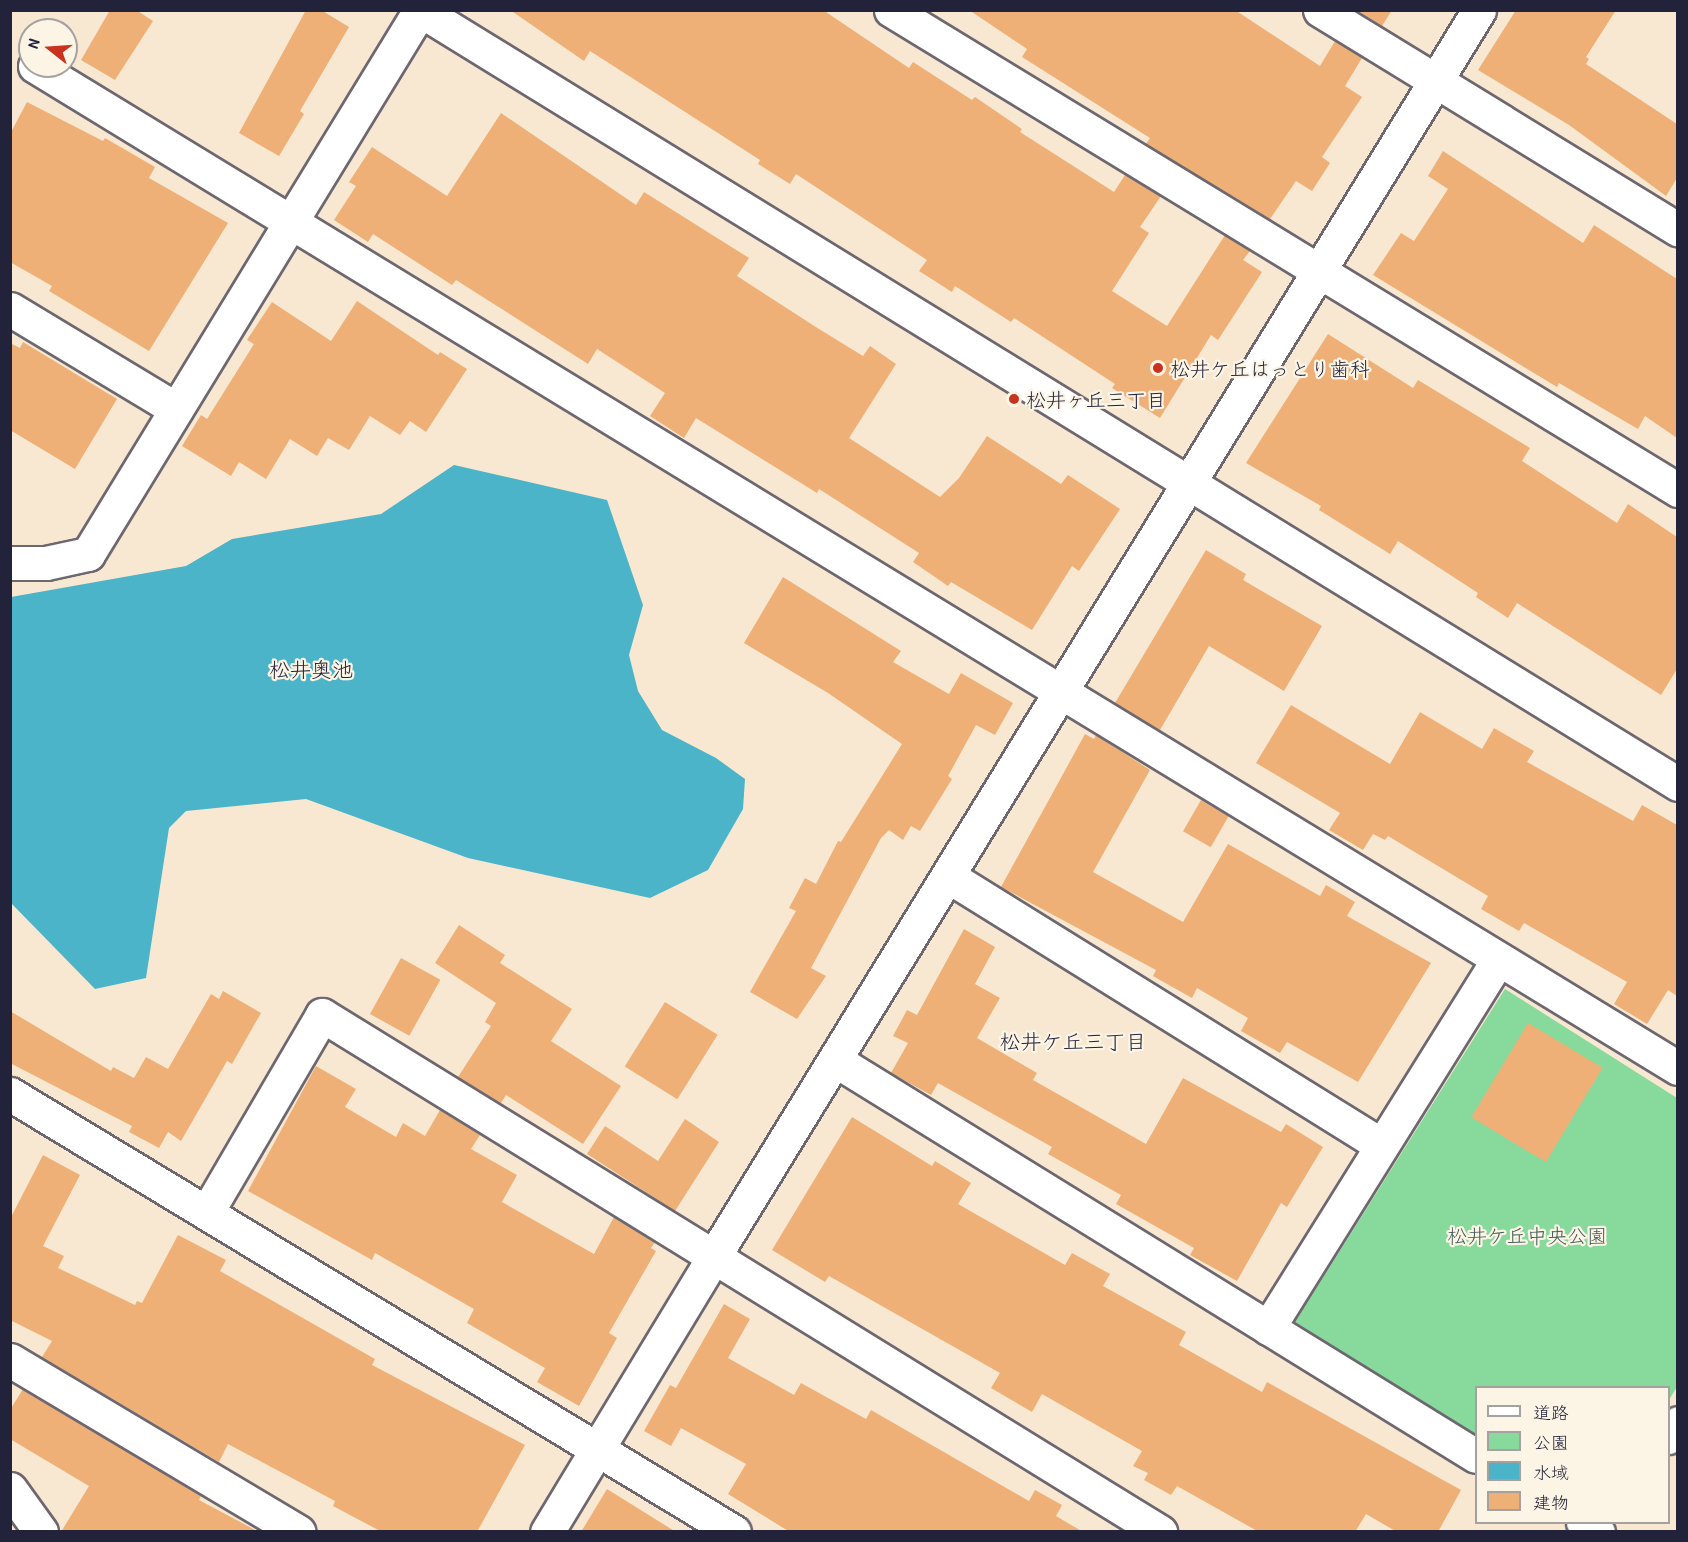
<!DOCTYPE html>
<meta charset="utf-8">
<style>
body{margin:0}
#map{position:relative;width:1688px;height:1542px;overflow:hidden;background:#f8e8d1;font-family:"Patrick Hand","Klee One",sans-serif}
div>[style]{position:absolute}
.green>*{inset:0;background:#87da9c}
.water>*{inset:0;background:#4bb4c9}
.building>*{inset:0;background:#eeb077;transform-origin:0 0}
.roads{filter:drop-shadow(2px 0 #6d6770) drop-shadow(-2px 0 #6d6770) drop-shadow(0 2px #6d6770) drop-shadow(0 -2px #6d6770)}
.minor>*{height:33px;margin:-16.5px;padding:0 16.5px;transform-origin:16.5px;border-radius:16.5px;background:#fff}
.tertiary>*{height:33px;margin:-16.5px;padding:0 16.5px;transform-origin:16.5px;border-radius:16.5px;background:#fff}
.dots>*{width:16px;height:16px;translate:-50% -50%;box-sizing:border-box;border:3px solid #fcf5e5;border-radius:50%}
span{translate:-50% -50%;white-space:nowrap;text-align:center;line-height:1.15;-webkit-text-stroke:4.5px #fcf5e5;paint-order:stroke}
.poi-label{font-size:20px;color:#22223b}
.left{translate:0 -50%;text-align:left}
.park-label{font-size:20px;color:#405958}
.neighbourhood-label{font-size:21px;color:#22223b}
.frame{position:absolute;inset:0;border:12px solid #22223b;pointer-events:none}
.legend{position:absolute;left:1475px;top:1386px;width:195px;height:138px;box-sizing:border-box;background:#fcf5e5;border:2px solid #a5a1a1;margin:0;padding:8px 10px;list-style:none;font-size:18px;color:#22223b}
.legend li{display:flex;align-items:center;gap:12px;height:30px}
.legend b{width:30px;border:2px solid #a5a1a1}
.north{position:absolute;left:18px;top:18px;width:60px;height:60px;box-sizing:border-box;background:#fcf5e5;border:2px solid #a5a1a1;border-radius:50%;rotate:287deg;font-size:16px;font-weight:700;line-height:24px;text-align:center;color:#22223b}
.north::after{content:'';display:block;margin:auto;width:21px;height:27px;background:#c8321e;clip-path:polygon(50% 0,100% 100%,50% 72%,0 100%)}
</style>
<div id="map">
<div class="green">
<div style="clip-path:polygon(1505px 989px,1677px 1098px,1678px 1385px,1669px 1400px,1668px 1388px,1476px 1388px,1476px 1437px,1295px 1322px)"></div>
</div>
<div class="water">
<div style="clip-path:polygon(454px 465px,607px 500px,643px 605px,629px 655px,638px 691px,662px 730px,716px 758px,745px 779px,743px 809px,708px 870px,650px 898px,468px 858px,306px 799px,186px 811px,169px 828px,146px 978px,95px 989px,11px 903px,11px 597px,186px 566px,232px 539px,381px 514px)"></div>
</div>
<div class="building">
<div style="clip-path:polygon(110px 10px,136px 10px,153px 21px,115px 80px,81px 60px)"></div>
<div style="clip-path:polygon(306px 10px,321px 10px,349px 27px,300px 111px,304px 114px,279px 156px,239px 133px)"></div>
<div style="clip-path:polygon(510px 10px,823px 10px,909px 68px,913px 62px,972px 100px,975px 97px,1022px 129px,1020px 132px,1114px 192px,1125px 175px,1161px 196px,1140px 227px,1149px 233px,1112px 291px,1167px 326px,1225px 235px,1250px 251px,1243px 260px,1262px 272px,1218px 340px,1211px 335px,1160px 418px,1112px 388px,1115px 384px,1014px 318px,1011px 322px,955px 286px,952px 292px,919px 271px,927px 260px,796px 174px,790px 184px,758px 164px,760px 160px,590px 51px,584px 61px)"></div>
<div style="clip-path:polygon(969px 10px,1235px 10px,1320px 66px,1335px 41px,1362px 58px,1345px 86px,1362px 97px,1322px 157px,1330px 163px,1312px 191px,1296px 181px,1270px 219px,1146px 144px,1150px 138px,1022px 57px,1027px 49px)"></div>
<div style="clip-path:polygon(1357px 10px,1392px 10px,1382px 26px)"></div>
<div style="clip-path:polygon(1516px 10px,1616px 10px,1586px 57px,1589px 59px,1586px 64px,1677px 124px,1677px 178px,1666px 196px,1569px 125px,1478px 70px)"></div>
<div style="clip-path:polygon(27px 102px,103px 141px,105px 138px,155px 167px,149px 178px,228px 223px,149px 351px,49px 291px,52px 286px,10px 262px,10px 134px)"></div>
<div style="clip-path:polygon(501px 113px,636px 205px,644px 192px,749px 258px,737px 276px,819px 329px,863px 356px,870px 346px,896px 364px,849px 438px,940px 497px,959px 478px,987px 436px,1061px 484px,1068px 475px,1120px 509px,1079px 571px,1072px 566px,1032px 630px,951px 582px,948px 586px,913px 562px,919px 553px,819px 489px,817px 493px,696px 418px,684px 438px,650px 416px,665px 393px,597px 349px,588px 364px,456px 280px,452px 285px,373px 234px,368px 242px,334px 220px,356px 186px,349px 182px,372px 147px,447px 196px)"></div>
<div style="clip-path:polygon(1443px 151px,1583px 243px,1594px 225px,1677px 279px,1677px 438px,1645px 416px,1638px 429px,1559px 383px,1557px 387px,1373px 275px,1401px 233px,1414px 241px,1448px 189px,1428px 176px)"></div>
<div style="clip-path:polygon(357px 301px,438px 355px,440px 352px,467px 369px,426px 432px,410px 421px,400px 435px,370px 416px,349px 450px,328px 438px,317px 456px,290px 439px,266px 479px,239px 462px,231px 476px,182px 446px,201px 415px,207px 419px,254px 344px,247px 340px,272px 302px,331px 341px)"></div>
<div style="clip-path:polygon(1328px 334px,1413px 388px,1418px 380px,1530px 448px,1522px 461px,1617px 523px,1628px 504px,1677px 537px,1677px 669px,1661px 695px,1517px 603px,1508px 618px,1476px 597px,1478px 593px,1398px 541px,1390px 554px,1319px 510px,1321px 506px,1246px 463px)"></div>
<div style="clip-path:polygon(23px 342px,117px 399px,75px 469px,10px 430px,10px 343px,20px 348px)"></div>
<div style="clip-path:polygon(1206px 550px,1246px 574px,1243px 580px,1322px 626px,1284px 691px,1209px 646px,1160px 730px,1115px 703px)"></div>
<div style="clip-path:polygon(783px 577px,901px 651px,893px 662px,949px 694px,961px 673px,1013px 703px,995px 735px,976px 725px,948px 776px,952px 779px,920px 831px,911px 826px,903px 840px,889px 830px,881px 838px,811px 968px,826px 976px,797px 1019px,750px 992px,796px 911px,789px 908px,805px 878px,816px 884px,838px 841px,841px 842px,902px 744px,828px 693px,744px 643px)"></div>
<div style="clip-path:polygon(1291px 705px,1390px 764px,1420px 712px,1482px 749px,1494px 728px,1534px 751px,1527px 762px,1633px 821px,1642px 805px,1677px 825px,1677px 996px,1668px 990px,1647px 1024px,1614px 1004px,1627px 982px,1524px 923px,1519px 931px,1481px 909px,1488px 896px,1388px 836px,1385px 840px,1373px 834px,1363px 850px,1329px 830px,1340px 813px,1256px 763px)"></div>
<div style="clip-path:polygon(1085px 734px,1094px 739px,1096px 735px,1150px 770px,1093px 872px,1183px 922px,1228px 844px,1320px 896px,1326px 885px,1355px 902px,1347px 916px,1431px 963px,1358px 1082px,1287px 1042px,1280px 1053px,1241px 1031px,1248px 1018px,1197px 988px,1192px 998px,1153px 976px,1156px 970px,1001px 887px)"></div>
<div style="left:1201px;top:800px;width:32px;height:36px;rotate:30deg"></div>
<div style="clip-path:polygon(459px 925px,505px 955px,500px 963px,572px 1009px,551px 1041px,621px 1086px,583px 1144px,506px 1095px,501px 1103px,458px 1077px,491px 1026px,485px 1022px,496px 1003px,435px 963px)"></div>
<div style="clip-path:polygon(964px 929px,995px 947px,975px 984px,1000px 998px,977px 1038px,1037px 1073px,1033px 1080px,1146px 1144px,1183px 1078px,1281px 1132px,1286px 1124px,1323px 1147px,1287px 1207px,1281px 1203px,1237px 1281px,1190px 1255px,1194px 1248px,1116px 1204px,1121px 1195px,1048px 1154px,1052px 1147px,938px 1083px,931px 1095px,891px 1073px,908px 1043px,893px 1036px,907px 1010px,917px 1015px)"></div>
<div style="left:401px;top:958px;width:45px;height:64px;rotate:29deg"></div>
<div style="clip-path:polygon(223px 991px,261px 1013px,232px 1064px,227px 1061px,181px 1141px,168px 1132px,159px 1148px,129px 1132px,132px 1126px,10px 1063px,10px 1011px,111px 1071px,113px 1067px,134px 1078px,146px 1057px,168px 1069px,211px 994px,219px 999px)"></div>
<div style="left:665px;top:1002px;width:62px;height:76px;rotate:32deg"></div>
<div style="left:1528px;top:1023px;width:87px;height:110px;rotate:31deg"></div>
<div style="clip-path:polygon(316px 1066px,356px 1089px,345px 1107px,396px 1137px,403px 1123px,425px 1136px,440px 1110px,480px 1135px,471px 1149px,517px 1175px,502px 1202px,594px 1254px,614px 1217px,655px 1242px,651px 1248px,656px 1251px,609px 1333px,617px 1338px,579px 1406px,537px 1382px,545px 1368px,467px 1323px,474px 1309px,375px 1253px,372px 1260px,248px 1191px)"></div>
<div style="clip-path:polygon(852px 1117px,932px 1166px,935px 1161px,971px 1183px,958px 1204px,1065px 1265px,1072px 1253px,1110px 1274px,1103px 1286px,1186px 1332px,1179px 1345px,1262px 1392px,1267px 1382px,1461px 1490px,1438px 1532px,1397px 1532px,1366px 1514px,1355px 1532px,1259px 1532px,1177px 1486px,1171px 1495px,1144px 1480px,1148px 1473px,1133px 1466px,1142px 1451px,1042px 1394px,1032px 1412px,991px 1388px,1000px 1373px,829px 1276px,825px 1282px,772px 1250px)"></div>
<div style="clip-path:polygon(685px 1119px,719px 1142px,675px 1211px,587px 1154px,605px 1126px,658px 1161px)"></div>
<div style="clip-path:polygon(43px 1155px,80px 1175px,43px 1246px,64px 1256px,58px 1268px,135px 1305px,137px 1301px,142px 1303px,178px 1235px,226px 1260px,220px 1271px,375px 1359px,372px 1365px,525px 1445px,477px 1532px,382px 1532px,333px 1506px,335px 1501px,228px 1444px,219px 1462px,42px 1357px,52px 1341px,10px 1320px,10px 1219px)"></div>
<div style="clip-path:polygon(724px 1304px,750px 1319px,728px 1358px,794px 1395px,801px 1383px,866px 1419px,871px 1410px,1029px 1501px,1035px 1490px,1062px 1505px,1056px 1516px,1083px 1532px,790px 1532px,728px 1494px,746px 1464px,681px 1428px,671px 1446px,644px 1431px,670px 1385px,676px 1388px)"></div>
<div style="clip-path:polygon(23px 1389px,201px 1496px,199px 1500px,259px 1532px,61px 1532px,89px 1486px,10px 1439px,10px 1410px)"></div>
<div style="clip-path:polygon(607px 1489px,676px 1532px,581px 1532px)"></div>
</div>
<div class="roads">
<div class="minor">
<div style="left:891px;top:10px;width:922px;rotate:31.38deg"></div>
<div style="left:1320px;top:10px;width:420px;rotate:31.5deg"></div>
<div style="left:35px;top:66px;width:1924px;rotate:31.38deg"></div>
<div style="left:10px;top:309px;width:194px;rotate:31.1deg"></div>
<div style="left:10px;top:563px;width:36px"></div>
<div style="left:46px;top:563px;width:43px;rotate:-12.1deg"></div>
<div style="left:88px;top:554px;width:637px;rotate:-58.6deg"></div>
<div style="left:948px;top:876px;width:510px;rotate:31.85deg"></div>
<div style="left:835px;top:1060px;width:753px;rotate:31.71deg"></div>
<div style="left:10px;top:1094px;width:846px;rotate:31.17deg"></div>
<div style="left:207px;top:1212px;width:228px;rotate:-59.7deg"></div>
<div style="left:322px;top:1015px;width:985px;rotate:31.67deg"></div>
<div style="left:1268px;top:1328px;width:435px;rotate:-58deg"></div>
<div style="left:10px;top:1360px;width:336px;rotate:30.8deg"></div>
<div style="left:1668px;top:1437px;width:17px;rotate:-54deg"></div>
<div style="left:10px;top:1489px;width:53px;rotate:54.2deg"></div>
<div style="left:1583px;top:1522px;width:18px;rotate:34deg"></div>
<div style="left:547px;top:1532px;width:323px;rotate:-58.8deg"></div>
</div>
<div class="tertiary">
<div style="left:420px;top:10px;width:1477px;rotate:31.6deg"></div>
<div style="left:714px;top:1256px;width:1462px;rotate:-58.45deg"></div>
</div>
</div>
<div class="dots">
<div style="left:1158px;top:368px;background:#c8321e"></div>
<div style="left:1014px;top:399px;background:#c8321e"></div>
</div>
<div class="poi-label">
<span class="left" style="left:1170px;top:368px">松井ケ丘はっとり歯科</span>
<span class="left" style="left:1026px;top:399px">松井ヶ丘三丁目</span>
</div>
<div class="park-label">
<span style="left:1527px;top:1235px">松井ケ丘中央公園</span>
</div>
<div class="neighbourhood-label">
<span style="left:311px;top:670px">松井奥池</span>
<span style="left:1073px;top:1042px">松井ケ丘三丁目</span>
</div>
<div class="frame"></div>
<ul class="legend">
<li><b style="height:8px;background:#fff"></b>道路</li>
<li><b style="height:16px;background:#87da9c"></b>公園</li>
<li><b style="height:16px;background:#4bb4c9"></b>水域</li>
<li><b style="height:16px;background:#eeb077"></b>建物</li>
</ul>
<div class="north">N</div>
</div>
